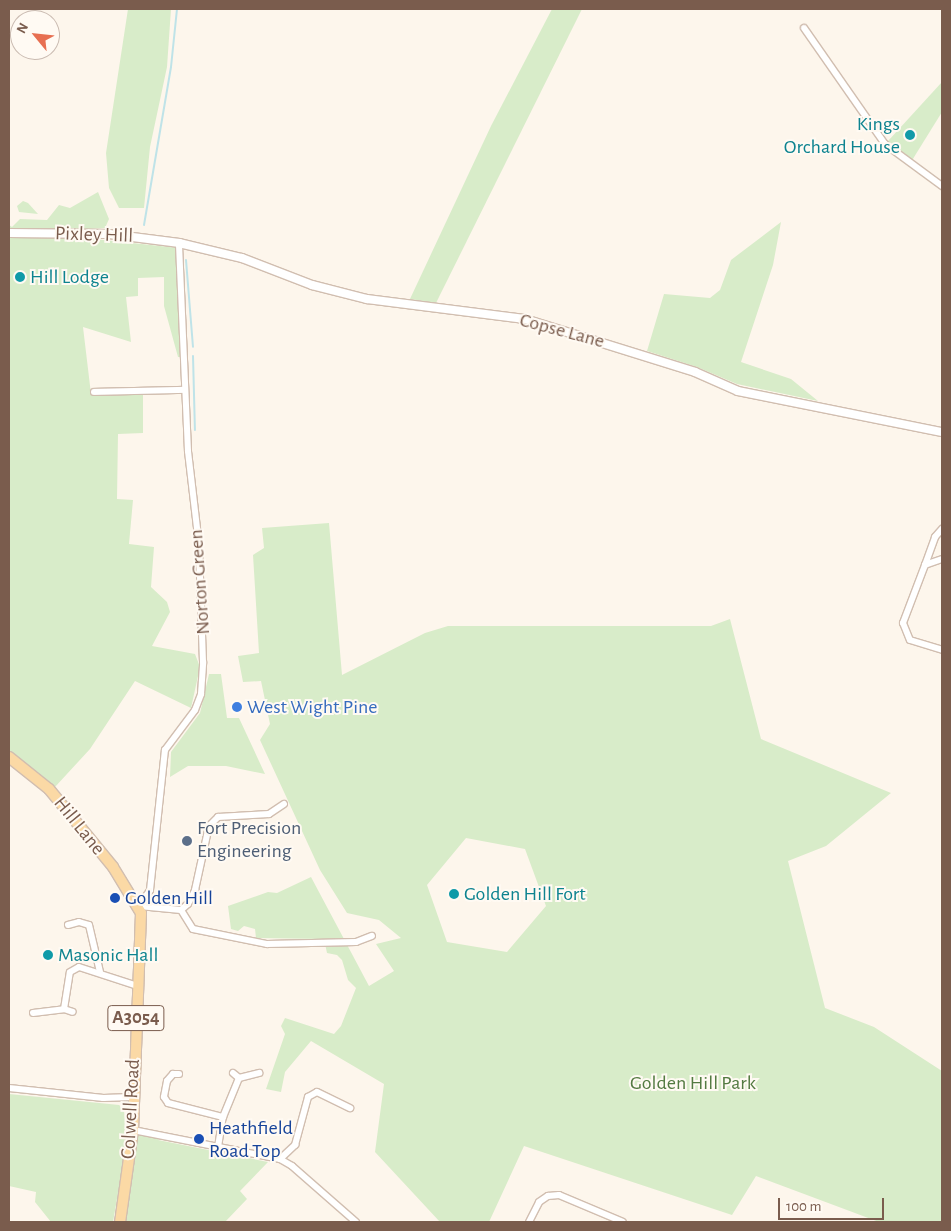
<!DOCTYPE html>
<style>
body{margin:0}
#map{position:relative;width:951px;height:1231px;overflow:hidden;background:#fdf6ec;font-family:"Alegreya Sans",sans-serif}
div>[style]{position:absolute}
.green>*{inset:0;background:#d8ecc9}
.stream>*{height:2px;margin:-1px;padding:0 1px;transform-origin:1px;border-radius:1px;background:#bfe3e8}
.roads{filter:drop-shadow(1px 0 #d1beb0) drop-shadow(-1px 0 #d1beb0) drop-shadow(0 1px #d1beb0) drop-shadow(0 -1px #d1beb0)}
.minor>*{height:6px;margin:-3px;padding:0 3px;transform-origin:3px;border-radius:3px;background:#fff}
.tertiary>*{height:8px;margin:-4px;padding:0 4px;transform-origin:4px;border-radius:4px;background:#fff}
.primary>*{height:10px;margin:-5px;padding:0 5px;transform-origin:5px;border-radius:5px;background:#fbd9a5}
.dots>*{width:14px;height:14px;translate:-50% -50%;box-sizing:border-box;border:2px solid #fffaf3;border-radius:50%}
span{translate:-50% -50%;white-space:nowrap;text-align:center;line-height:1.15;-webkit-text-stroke:4px #fffaf3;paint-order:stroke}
.shield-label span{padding:1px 4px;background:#fffaf3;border:1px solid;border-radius:4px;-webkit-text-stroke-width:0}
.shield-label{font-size:19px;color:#7a5c4d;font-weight:700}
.culture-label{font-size:20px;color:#0d838f}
.right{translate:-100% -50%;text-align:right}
.left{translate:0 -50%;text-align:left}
.street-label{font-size:20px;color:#7a5c4d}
.shop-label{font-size:20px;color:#366cbe}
.service-label{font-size:20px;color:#4e5e75}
.transit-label{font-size:20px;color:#164399}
.park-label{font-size:20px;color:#537a41}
.frame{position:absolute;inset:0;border:10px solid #7a5c4d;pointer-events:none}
.north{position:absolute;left:10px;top:10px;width:50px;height:50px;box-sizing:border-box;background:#fffaf3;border:1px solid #cabbb1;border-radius:50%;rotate:298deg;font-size:14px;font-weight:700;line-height:20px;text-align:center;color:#7a5c4d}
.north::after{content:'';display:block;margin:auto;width:18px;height:22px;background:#e76f51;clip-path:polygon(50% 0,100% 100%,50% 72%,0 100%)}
.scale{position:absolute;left:778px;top:1198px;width:106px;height:22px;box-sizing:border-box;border:2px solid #7a5c4d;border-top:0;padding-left:6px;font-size:15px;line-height:18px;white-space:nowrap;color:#7a5c4d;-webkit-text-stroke:4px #fffaf3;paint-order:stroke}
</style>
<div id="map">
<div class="green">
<div style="clip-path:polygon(128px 9px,171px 9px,167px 67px,150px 147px,144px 208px,119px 208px,109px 188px,106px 153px)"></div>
<div style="clip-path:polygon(552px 9px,582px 9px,436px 303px,410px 299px,491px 126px)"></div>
<div style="clip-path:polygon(942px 82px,942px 112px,911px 162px,888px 141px)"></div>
<div style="clip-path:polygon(98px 192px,109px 219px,105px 228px,87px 229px,85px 238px,179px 248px,184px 357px,178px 357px,164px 306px,164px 277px,138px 278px,138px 296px,126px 297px,131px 342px,83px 327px,91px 394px,143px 391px,143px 433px,118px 434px,117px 499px,133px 500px,129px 544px,154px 547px,151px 587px,167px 602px,170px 612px,152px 646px,195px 654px,200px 667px,191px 708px,135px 681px,90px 749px,55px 787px,9px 750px,9px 225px,12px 227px,20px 219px,47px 220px,59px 205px,70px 208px)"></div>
<div style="clip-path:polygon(23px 201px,28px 203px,38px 214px,19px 212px,17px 206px)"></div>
<div style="clip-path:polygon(781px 222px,773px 265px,741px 362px,791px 379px,818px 401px,737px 384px,697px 367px,647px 351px,664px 294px,710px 298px,720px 290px,731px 260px)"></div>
<div style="clip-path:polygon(evenodd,329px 523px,342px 675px,425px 633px,448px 626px,711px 626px,730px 619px,761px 739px,891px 793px,826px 846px,788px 861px,825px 1008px,874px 1027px,942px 1071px,942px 1222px,879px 1222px,756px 1176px,732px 1215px,524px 1146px,489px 1222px,440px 1222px,375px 1152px,384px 1084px,311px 1041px,285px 1072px,281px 1092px,266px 1089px,285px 1034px,281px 1026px,285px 1018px,334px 1034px,341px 1026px,356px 988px,348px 980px,342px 960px,337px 955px,327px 953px,324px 939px,256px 938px,255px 929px,244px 926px,238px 931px,231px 929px,228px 906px,268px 892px,277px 893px,311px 877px,369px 986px,394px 971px,376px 944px,401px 938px,379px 920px,347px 913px,320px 870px,260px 740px,270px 724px,261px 681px,243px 682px,238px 656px,259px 653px,253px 555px,264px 548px,262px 528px,329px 523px,466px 838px,525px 849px,546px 906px,507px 952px,447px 942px,427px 885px,466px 838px)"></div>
<div style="clip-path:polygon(209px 674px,221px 674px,227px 718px,239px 718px,265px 774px,226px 766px,188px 766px,170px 777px,171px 752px,200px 713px)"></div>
<div style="clip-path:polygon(9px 1094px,119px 1105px,124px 1109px,126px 1147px,113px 1222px,51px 1222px,35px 1202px,36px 1192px,9px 1186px)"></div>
<div style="clip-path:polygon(133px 1130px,163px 1136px,158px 1140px,268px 1162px,240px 1191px,247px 1199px,225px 1222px,125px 1222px,135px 1157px)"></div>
</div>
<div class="stream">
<div style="left:144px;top:225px;width:160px;rotate:-80.3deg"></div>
<div style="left:171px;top:67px;width:58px;rotate:-84.1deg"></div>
<div style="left:186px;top:260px;width:87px;rotate:85.4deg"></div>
<div style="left:193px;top:356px;width:74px;rotate:88.5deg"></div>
</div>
<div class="roads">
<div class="minor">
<div style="left:804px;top:28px;width:141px;rotate:55.1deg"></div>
<div style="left:885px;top:144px;width:71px;rotate:36.4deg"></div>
<div style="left:94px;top:392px;width:91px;rotate:-1.3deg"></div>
<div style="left:942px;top:559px;width:18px;rotate:161deg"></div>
<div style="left:925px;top:565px;width:62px;rotate:110.8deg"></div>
<div style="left:903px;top:623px;width:18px;rotate:68deg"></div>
<div style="left:910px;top:640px;width:34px;rotate:17deg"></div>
<div style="left:925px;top:565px;width:30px;rotate:-70deg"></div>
<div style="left:935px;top:537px;width:11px;rotate:-49deg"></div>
<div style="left:139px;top:906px;width:19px;rotate:-55deg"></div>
<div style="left:150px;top:890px;width:141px;rotate:-83.9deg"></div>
<div style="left:165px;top:750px;width:50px;rotate:-53.1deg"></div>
<div style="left:195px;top:710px;width:17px;rotate:-69deg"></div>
<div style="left:201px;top:694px;width:32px;rotate:-86deg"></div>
<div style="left:203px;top:662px;width:117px;rotate:-92deg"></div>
<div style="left:199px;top:545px;width:95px;rotate:-96.7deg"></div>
<div style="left:188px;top:451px;width:208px;rotate:-92.5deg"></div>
<div style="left:139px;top:906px;width:42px;rotate:5.4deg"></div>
<div style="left:181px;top:910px;width:9px;rotate:-41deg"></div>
<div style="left:188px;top:904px;width:16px;rotate:-63deg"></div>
<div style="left:195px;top:890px;width:66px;rotate:-77.7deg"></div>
<div style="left:209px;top:826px;width:13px;rotate:-45deg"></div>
<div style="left:218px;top:817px;width:51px;rotate:-3.4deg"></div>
<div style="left:269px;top:814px;width:18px;rotate:-34deg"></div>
<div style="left:181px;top:910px;width:22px;rotate:58deg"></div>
<div style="left:193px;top:929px;width:76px;rotate:11.5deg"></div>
<div style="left:267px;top:944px;width:89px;rotate:-1.3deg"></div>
<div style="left:356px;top:942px;width:17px;rotate:-21deg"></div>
<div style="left:68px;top:925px;width:11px;rotate:-15deg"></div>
<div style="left:79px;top:922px;width:10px;rotate:17deg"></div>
<div style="left:89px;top:925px;width:48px;rotate:76.8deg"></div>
<div style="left:64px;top:1009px;width:9px;rotate:18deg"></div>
<div style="left:33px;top:1013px;width:31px;rotate:-7deg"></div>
<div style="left:64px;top:1009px;width:37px;rotate:-81deg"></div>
<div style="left:70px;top:972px;width:10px;rotate:-29deg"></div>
<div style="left:79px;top:967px;width:62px;rotate:17.9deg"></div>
<div style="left:233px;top:1073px;width:8px;rotate:40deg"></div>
<div style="left:179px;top:1074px;width:6px;rotate:180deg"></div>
<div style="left:173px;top:1074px;width:9px;rotate:131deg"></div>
<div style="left:167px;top:1081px;width:16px;rotate:101deg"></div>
<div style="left:164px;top:1097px;width:7px;rotate:56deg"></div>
<div style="left:168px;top:1103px;width:57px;rotate:14.3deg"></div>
<div style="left:9px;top:1088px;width:95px;rotate:6.1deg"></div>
<div style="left:103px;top:1098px;width:29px;rotate:-2deg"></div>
<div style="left:133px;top:1130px;width:150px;rotate:11.2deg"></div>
<div style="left:280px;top:1159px;width:14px;rotate:30deg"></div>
<div style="left:292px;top:1166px;width:85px;rotate:41.2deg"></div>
<div style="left:218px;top:1147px;width:30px;rotate:-81deg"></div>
<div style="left:223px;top:1117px;width:42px;rotate:-67.7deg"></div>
<div style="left:239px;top:1078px;width:21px;rotate:-14deg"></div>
<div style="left:280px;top:1159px;width:21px;rotate:-43deg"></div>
<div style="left:295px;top:1145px;width:50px;rotate:-74.8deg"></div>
<div style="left:308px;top:1097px;width:10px;rotate:-29deg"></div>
<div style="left:317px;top:1092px;width:37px;rotate:26deg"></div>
<div style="left:529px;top:1222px;width:22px;rotate:-63deg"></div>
<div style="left:539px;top:1202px;width:11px;rotate:-34deg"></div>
<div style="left:548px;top:1196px;width:11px;rotate:-5deg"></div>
<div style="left:559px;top:1195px;width:69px;rotate:22.9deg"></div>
</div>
<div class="tertiary">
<div style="left:9px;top:233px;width:100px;rotate:0.6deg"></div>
<div style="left:109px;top:234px;width:71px;rotate:7.3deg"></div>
<div style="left:179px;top:243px;width:65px;rotate:13.4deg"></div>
<div style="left:242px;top:258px;width:75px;rotate:21.1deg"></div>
<div style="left:312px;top:285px;width:57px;rotate:14.3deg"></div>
<div style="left:367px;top:299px;width:159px;rotate:7.2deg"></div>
<div style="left:525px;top:319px;width:178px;rotate:17.3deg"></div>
<div style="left:695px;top:372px;width:47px;rotate:23.8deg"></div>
<div style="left:738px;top:391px;width:208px;rotate:11.4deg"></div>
</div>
<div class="primary">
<div style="left:9px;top:757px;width:51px;rotate:38.7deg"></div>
<div style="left:49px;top:789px;width:101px;rotate:50.6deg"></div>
<div style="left:113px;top:867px;width:54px;rotate:58.7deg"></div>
<div style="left:141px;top:913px;width:217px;rotate:92.1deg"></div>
<div style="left:133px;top:1130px;width:93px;rotate:98deg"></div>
</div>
</div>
<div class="dots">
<div style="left:910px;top:135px;background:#0f9aa8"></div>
<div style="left:20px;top:277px;background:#0f9aa8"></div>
<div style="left:237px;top:707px;background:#3f7fe0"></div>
<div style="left:187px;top:841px;background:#5c6f8a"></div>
<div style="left:454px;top:894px;background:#0f9aa8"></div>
<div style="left:115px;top:898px;background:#1a4fb4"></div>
<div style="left:48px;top:955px;background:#0f9aa8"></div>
<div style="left:199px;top:1139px;background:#1a4fb4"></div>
</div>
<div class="shield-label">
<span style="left:136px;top:1018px">A3054</span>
</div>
<div class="culture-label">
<span class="right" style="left:900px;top:136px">Kings<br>Orchard House</span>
<span class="left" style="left:30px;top:277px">Hill Lodge</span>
<span class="left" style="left:464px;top:894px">Golden Hill Fort</span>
<span class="left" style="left:58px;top:955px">Masonic Hall</span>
</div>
<div class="street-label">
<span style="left:94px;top:235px;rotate:2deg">Pixley Hill</span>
<span style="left:562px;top:331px;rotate:15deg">Copse Lane</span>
<span style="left:200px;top:582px;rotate:-94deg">Norton Green</span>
<span style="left:79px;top:826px;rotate:51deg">Hill Lane</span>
<span style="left:131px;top:1109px;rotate:-87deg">Colwell Road</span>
</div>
<div class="shop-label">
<span class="left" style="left:247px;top:707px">West Wight Pine</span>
</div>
<div class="service-label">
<span class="left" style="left:197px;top:840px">Fort Precision<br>Engineering</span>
</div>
<div class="transit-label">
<span class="left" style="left:125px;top:898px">Golden Hill</span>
<span class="left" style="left:209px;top:1140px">Heathfield<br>Road Top</span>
</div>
<div class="park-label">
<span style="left:693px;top:1083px">Golden Hill Park</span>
</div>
<div class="frame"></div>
<div class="north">N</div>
<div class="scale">100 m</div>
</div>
